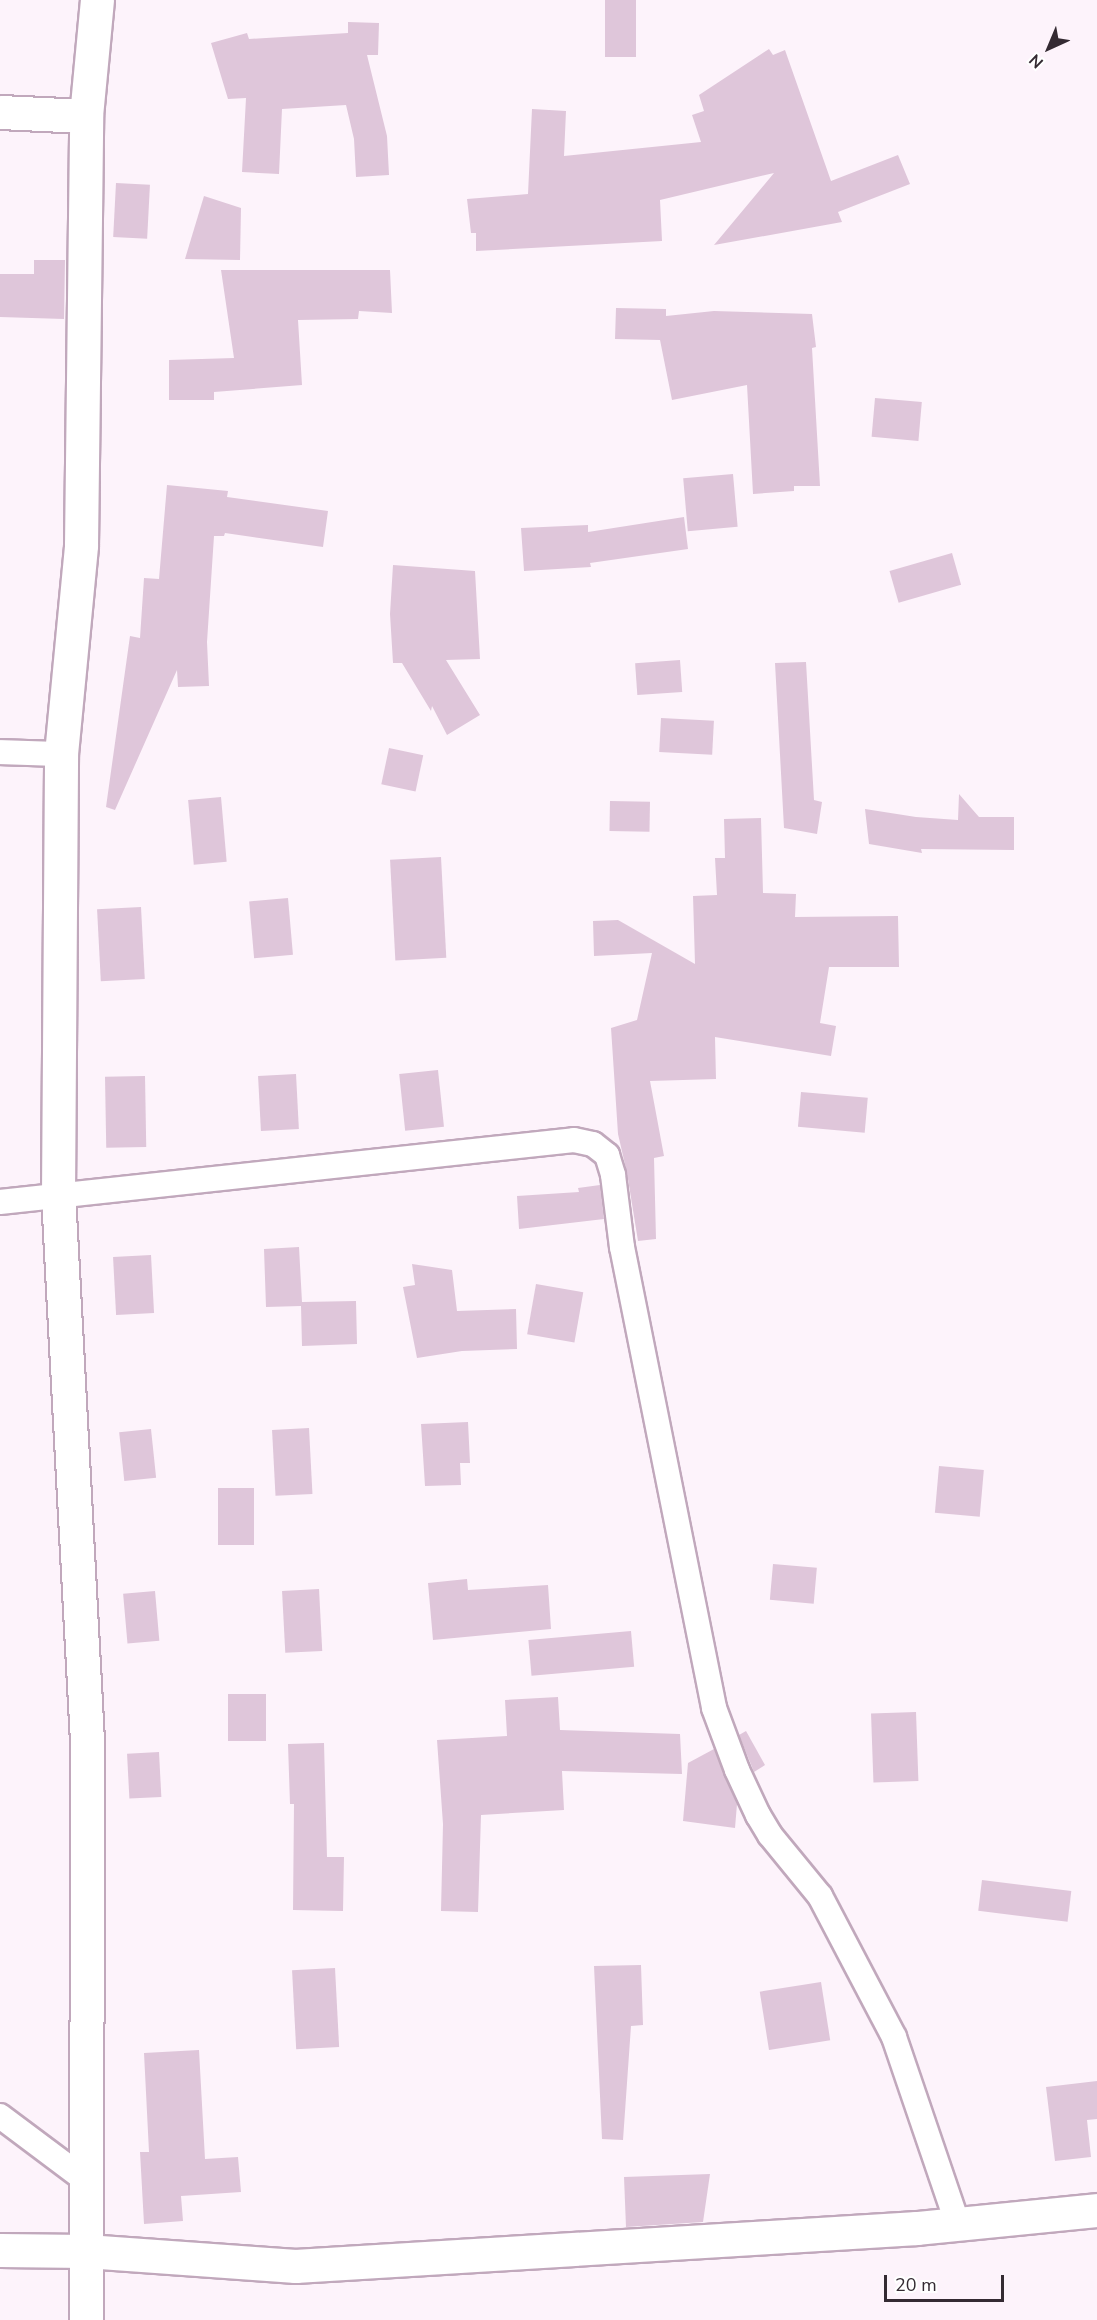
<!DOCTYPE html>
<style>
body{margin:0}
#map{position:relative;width:1097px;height:2320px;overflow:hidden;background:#fdf3fb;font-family:"Nunito Sans",sans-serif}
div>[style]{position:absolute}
.building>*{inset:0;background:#dfc6da;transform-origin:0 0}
.roads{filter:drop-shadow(2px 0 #c1a8bc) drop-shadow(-2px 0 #c1a8bc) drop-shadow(0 2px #c1a8bc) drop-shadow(0 -2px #c1a8bc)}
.service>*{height:24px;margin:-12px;padding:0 12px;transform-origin:12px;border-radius:12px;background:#fff}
.minor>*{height:33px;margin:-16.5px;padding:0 16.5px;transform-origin:16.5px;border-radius:16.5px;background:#fff}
span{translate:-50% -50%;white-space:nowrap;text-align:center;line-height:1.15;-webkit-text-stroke:5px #fff;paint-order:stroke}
.north{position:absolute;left:1019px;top:18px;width:60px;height:60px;-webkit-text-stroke:4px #fff;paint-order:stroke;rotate:224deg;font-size:16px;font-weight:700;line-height:24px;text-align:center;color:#342a32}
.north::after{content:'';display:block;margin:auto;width:21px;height:27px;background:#342a32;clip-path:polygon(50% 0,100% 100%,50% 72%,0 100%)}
.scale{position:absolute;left:884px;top:2275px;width:120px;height:27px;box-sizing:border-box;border:3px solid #342a32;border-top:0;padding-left:8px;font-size:18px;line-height:21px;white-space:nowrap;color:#342a32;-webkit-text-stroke:4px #fff;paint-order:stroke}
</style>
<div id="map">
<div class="building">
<div style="left:605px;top:0;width:31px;height:57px"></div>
<div style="clip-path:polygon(348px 22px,379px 23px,378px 55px,367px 55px,387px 136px,389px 175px,356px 177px,354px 139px,346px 105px,282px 109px,279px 174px,242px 172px,246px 98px,228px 99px,211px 43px,247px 33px,249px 39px,348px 33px)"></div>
<div style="clip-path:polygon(769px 49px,773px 55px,785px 50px,831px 181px,898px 155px,910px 184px,838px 212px,842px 222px,714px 245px,774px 173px,660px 200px,662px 241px,476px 251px,476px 233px,471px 233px,467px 199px,528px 194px,532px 109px,566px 111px,564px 156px,701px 142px,692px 115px,704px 111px,699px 95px)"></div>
<div style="left:116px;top:183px;width:34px;height:54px;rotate:3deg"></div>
<div style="clip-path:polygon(204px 196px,241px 208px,240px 260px,185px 259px)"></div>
<div style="clip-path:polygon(34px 260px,65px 260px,64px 319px,0 317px,0 274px,34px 274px)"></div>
<div style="clip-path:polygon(221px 270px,390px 270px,392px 313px,359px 311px,358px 319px,298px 320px,302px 385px,214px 392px,214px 400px,169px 400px,169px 360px,234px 358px)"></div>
<div style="clip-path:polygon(616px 308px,666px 309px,666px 316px,714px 311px,812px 314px,816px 347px,812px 348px,820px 486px,794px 486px,794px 491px,753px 494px,747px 385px,672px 400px,660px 340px,615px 339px)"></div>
<div style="left:875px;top:398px;width:47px;height:39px;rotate:5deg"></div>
<div style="left:733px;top:474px;width:53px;height:50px;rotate:85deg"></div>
<div style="clip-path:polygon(167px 485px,228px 491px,227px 497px,328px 511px,323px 547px,225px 533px,224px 536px,214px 536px,207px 642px,209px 686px,178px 687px,177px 670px,115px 810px,106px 807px,130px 636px,140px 638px,144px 578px,159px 579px)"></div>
<div style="clip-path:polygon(684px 517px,688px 549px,590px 563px,591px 567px,524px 571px,521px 528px,588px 525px,588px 532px)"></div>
<div style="left:952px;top:553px;width:33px;height:65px;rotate:74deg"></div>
<div style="clip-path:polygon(393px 565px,475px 571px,480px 659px,446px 660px,480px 715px,447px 735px,432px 706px,431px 711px,402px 663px,393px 663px,390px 614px)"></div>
<div style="left:680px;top:660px;width:32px;height:45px;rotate:86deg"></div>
<div style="clip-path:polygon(806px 662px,814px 800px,822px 802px,817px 834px,784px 828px,775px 663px)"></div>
<div style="left:661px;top:718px;width:53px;height:34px;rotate:3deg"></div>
<div style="left:389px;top:748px;width:35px;height:37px;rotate:12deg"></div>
<div style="clip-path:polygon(959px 794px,979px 817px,1014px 817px,1014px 850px,921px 849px,922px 853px,869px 844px,865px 809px,916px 817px,958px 820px)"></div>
<div style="left:221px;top:797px;width:65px;height:33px;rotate:85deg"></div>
<div style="left:610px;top:801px;width:40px;height:30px;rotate:1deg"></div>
<div style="clip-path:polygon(761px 818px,763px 893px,796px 894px,795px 917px,898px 916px,899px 967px,829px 967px,820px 1023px,836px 1026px,831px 1056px,715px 1037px,716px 1079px,650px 1081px,664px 1156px,654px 1158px,656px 1239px,638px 1241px,627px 1173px,618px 1134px,611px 1028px,637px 1020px,652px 953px,594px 956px,593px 921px,618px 920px,695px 964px,693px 896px,717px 895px,715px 858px,725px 858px,724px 819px)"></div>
<div style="left:441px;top:857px;width:101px;height:51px;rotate:87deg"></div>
<div style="left:288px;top:898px;width:57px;height:39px;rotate:85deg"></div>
<div style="left:141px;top:907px;width:72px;height:44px;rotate:87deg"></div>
<div style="left:438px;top:1070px;width:57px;height:39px;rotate:84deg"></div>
<div style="left:296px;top:1074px;width:55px;height:38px;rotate:87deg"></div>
<div style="left:145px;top:1076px;width:71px;height:40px;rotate:89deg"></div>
<div style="left:801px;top:1092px;width:67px;height:35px;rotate:5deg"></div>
<div style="clip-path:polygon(600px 1185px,604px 1219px,519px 1229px,517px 1196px,579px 1192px,578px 1188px)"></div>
<div style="clip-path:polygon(299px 1247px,302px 1302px,356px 1301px,357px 1344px,302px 1346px,301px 1306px,266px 1307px,264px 1249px)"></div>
<div style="left:151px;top:1255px;width:58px;height:38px;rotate:87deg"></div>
<div style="clip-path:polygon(412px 1264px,452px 1270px,457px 1311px,516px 1309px,517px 1349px,462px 1351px,417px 1358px,403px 1287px,415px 1285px)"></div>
<div style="left:536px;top:1284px;width:48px;height:51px;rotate:10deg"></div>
<div style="clip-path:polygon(468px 1422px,470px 1463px,460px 1463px,461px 1485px,425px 1486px,421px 1424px)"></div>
<div style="left:309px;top:1428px;width:66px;height:37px;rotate:87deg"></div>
<div style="left:151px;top:1429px;width:49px;height:32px;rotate:84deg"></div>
<div style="left:939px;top:1466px;width:45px;height:47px;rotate:5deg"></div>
<div style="left:218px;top:1488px;width:36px;height:57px"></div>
<div style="left:773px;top:1564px;width:44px;height:36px;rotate:5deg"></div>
<div style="clip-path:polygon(467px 1579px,468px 1590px,548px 1585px,551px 1629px,433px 1640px,428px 1583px)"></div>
<div style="left:319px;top:1589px;width:62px;height:37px;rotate:87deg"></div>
<div style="left:155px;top:1591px;width:50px;height:32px;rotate:85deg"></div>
<div style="left:631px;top:1631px;width:36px;height:103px;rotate:85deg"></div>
<div style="left:228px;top:1694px;width:38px;height:47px"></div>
<div style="clip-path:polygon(558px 1697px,560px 1730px,680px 1734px,682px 1774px,562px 1771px,564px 1810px,481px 1815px,478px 1912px,441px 1911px,443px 1824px,437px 1740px,507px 1736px,505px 1700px)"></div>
<div style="left:916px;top:1712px;width:69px;height:45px;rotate:88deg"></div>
<div style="clip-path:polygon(746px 1731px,765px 1765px,754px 1772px,739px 1735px)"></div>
<div style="clip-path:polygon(324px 1743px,327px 1857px,344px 1857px,343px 1911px,293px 1910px,294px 1804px,290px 1804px,288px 1744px)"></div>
<div style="clip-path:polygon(714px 1749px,737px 1804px,735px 1828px,683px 1821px,688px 1763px)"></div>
<div style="left:159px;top:1752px;width:45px;height:32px;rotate:87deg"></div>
<div style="left:982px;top:1880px;width:90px;height:31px;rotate:7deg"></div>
<div style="clip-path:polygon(641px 1965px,643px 2025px,631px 2026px,623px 2140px,602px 2139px,594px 1966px)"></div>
<div style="left:335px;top:1968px;width:79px;height:43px;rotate:87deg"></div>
<div style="left:821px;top:1982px;width:59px;height:62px;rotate:81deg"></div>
<div style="clip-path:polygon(199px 2050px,205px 2159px,238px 2157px,241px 2192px,181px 2196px,183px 2221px,144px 2224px,140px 2152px,149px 2152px,144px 2053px)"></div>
<div style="clip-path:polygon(1097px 2081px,1097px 2119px,1087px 2120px,1091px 2157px,1055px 2161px,1046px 2087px)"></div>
<div style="clip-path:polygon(710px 2174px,703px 2222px,626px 2227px,624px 2177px)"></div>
</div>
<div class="roads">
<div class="service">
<div style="left:0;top:752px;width:61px;rotate:1.9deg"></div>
<div style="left:0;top:1202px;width:577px;rotate:-6.16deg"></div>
<div style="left:574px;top:1140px;width:19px;rotate:12deg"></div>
<div style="left:593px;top:1144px;width:18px;rotate:38deg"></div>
<div style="left:607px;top:1155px;width:21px;rotate:73deg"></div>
<div style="left:613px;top:1175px;width:73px;rotate:82.9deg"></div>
<div style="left:622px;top:1247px;width:470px;rotate:78.7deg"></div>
<div style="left:714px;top:1708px;width:66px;rotate:69.6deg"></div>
<div style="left:737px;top:1770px;width:50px;rotate:65deg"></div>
<div style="left:758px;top:1815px;width:23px;rotate:59deg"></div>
<div style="left:770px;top:1835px;width:79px;rotate:50.7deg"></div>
<div style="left:820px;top:1896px;width:159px;rotate:62.3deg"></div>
<div style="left:894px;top:2037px;width:199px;rotate:71.2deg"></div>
<div style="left:0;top:2116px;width:109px;rotate:36.8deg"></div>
</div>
<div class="minor">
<div style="left:0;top:112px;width:86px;rotate:2.7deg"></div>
<div style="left:0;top:2250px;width:86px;rotate:0.7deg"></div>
<div style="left:86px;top:2251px;width:210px;rotate:4.1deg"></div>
<div style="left:295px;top:2266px;width:623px;rotate:-3.5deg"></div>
<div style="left:917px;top:2228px;width:181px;rotate:-5.7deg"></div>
<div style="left:86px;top:2320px;width:579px;rotate:-89.9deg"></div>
<div style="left:87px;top:1741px;width:547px;rotate:-93.04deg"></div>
<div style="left:58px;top:1195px;width:441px;rotate:-89.6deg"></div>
<div style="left:61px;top:754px;width:210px;rotate:-84.5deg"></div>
<div style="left:81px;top:545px;width:429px;rotate:-89.3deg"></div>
<div style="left:86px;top:116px;width:117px;rotate:-84.6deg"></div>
</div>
</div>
<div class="north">N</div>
<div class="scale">20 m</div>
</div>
